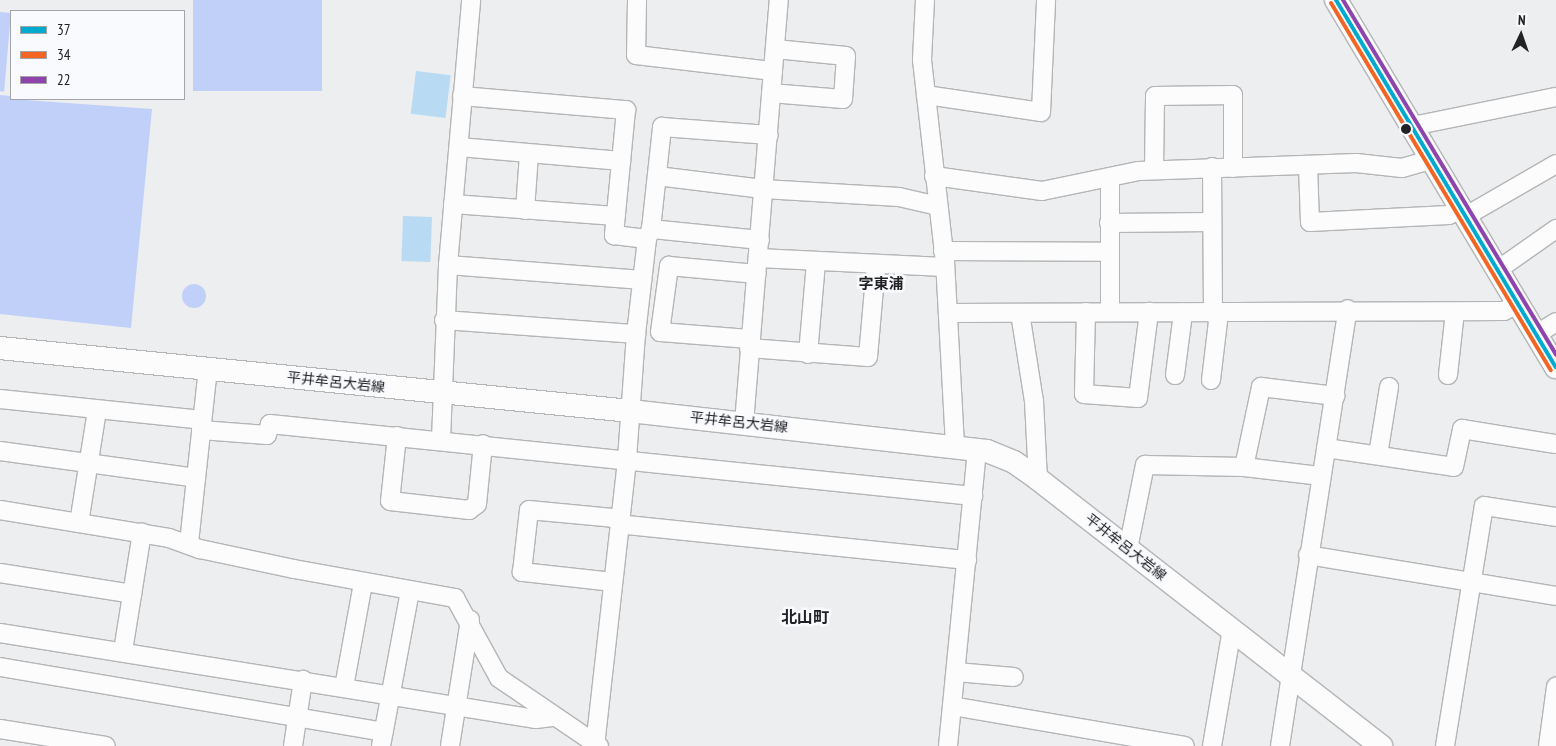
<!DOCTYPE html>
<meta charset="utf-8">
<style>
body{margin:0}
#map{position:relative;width:1556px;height:746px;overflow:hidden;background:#eceef0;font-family:"PT Sans Narrow","Noto Sans JP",sans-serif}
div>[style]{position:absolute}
.green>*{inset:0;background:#c1d0f8;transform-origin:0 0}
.round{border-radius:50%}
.water>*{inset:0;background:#b9daf3;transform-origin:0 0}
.roads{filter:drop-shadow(1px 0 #b4b5b6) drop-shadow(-1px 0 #b4b5b6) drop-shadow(0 1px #b4b5b6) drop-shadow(0 -1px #b4b5b6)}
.minor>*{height:18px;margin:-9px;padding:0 9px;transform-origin:9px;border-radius:9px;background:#fcfcfd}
.major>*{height:22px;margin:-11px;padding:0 11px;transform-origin:11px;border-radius:11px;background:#fcfcfd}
.bus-1>*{height:4px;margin:-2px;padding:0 2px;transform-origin:2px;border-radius:2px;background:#00a9ce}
.bus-2>*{height:4px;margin:-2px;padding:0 2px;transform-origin:2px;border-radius:2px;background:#f26522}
.bus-3>*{height:4px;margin:-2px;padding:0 2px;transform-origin:2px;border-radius:2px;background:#8e44ad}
.dots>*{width:14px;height:14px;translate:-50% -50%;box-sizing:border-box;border:2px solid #f9fafe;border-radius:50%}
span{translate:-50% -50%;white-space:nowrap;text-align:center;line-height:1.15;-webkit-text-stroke:5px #f9fafe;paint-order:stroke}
.street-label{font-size:14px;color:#222224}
.neighbourhood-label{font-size:15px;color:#222224;font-weight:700}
.quarter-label{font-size:16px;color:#222224;font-weight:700}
.legend{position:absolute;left:10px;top:10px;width:175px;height:90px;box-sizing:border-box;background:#f9fafe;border:1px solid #a3a4a7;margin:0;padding:6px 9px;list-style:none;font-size:15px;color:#222224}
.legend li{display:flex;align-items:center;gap:10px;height:25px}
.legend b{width:25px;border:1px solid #a3a4a7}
.north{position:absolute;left:1496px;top:10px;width:50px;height:50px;-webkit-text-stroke:4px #f9fafe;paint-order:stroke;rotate:3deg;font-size:14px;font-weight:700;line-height:20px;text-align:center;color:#222224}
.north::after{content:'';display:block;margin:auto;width:18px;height:22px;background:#222224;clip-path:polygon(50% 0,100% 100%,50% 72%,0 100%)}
</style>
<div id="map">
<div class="green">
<div style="left:193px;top:0;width:129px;height:91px"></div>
<div style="left:0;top:12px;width:11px;height:79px;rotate:5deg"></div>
<div style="clip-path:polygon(0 95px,11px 96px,11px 99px,152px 109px,131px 328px,0 314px)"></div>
<div class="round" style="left:182px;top:284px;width:24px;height:24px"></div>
</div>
<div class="water">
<div style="left:416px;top:71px;width:35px;height:43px;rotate:7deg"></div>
<div style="left:403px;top:216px;width:29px;height:45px;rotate:2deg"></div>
</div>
<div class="roads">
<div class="minor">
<div style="left:637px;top:0;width:55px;rotate:91deg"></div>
<div style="left:636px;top:55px;width:138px;rotate:6.7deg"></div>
<div style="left:925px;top:0;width:60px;rotate:92.9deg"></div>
<div style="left:922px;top:60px;width:202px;rotate:83.5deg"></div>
<div style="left:945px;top:261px;width:185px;rotate:86.9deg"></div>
<div style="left:771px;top:93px;width:72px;rotate:4.8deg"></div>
<div style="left:843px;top:99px;width:43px;rotate:-86deg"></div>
<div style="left:846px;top:56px;width:71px;rotate:-174.4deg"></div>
<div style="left:926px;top:95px;width:116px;rotate:8.4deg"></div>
<div style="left:1041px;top:112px;width:112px;rotate:-87.4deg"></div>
<div style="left:462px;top:96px;width:165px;rotate:4.9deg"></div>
<div style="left:626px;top:110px;width:126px;rotate:95.5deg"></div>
<div style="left:614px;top:235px;width:33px;rotate:7deg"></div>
<div style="left:1413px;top:126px;width:146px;rotate:-11.5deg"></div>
<div style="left:459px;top:147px;width:163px;rotate:4.9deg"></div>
<div style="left:1308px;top:165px;width:57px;rotate:88deg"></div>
<div style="left:1310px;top:222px;width:139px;rotate:-2.9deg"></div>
<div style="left:1449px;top:215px;width:13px;rotate:-27deg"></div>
<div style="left:1212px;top:167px;width:147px;rotate:89.6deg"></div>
<div style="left:1154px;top:170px;width:74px;rotate:-89.2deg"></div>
<div style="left:1155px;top:96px;width:78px;rotate:-0.7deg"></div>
<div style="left:1233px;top:95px;width:73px;rotate:90deg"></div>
<div style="left:657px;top:176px;width:107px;rotate:7deg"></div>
<div style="left:763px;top:189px;width:136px;rotate:3.4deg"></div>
<div style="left:899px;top:197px;width:39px;rotate:13deg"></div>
<div style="left:934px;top:176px;width:109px;rotate:7.9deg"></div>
<div style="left:1042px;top:191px;width:99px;rotate:-11.7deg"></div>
<div style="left:1139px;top:171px;width:217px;rotate:-2.1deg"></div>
<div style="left:1356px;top:163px;width:46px;rotate:6.2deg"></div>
<div style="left:1402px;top:168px;width:29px;rotate:-16deg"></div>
<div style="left:1110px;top:177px;width:135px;rotate:90deg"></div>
<div style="left:453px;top:204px;width:163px;rotate:4.2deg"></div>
<div style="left:525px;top:210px;width:56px;rotate:-85.9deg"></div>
<div style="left:1466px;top:216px;width:104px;rotate:-30deg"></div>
<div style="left:1109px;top:223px;width:103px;rotate:-0.6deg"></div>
<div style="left:760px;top:240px;width:110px;rotate:-174.2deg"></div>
<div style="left:651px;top:229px;width:103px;rotate:-83.8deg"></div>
<div style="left:662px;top:127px;width:107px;rotate:4.3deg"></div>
<div style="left:943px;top:251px;width:166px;rotate:0.3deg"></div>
<div style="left:758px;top:258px;width:186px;rotate:2.8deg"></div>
<div style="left:448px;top:265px;width:195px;rotate:4.4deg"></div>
<div style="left:1499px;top:269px;width:70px;rotate:-35.1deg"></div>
<div style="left:1086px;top:312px;width:82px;rotate:91.4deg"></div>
<div style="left:1084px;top:394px;width:54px;rotate:4.2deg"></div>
<div style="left:1138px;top:398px;width:87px;rotate:-82.7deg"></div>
<div style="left:948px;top:313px;width:556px;rotate:-0.21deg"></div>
<div style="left:1504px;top:311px;width:15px;rotate:-28deg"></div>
<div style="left:1020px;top:313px;width:89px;rotate:81deg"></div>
<div style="left:1034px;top:401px;width:78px;rotate:87.1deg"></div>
<div style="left:444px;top:320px;width:193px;rotate:4.2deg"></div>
<div style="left:1537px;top:334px;width:22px;rotate:-32deg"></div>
<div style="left:749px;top:339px;width:89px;rotate:-175.5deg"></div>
<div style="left:660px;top:332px;width:67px;rotate:-82.2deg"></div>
<div style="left:669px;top:266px;width:88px;rotate:5.2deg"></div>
<div style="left:749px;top:348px;width:119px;rotate:4.3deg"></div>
<div style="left:868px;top:357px;width:92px;rotate:-85deg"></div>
<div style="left:808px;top:354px;width:92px;rotate:-85deg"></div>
<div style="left:1175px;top:375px;width:63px;rotate:-82.6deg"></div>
<div style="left:1448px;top:375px;width:63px;rotate:-83.7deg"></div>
<div style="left:1211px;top:380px;width:67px;rotate:-83.2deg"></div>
<div style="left:0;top:399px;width:203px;rotate:5.9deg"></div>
<div style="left:744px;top:423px;width:424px;rotate:-85.3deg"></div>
<div style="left:201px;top:430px;width:66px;rotate:4.3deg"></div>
<div style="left:267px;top:435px;width:11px;rotate:-75deg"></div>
<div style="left:270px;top:424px;width:707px;rotate:5.85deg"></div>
<div style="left:397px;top:436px;width:65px;rotate:96.1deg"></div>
<div style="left:390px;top:501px;width:80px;rotate:6.5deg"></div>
<div style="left:469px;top:510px;width:10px;rotate:-37deg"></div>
<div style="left:477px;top:504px;width:60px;rotate:-84.3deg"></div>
<div style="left:441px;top:440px;width:175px;rotate:-87.7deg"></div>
<div style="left:448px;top:265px;width:266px;rotate:-85deg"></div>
<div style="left:1326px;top:448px;width:129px;rotate:8.4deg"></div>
<div style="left:1454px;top:467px;width:39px;rotate:-78deg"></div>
<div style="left:1462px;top:429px;width:95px;rotate:9.1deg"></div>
<div style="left:0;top:451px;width:198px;rotate:7.8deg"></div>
<div style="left:1378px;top:455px;width:69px;rotate:-80.8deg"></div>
<div style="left:1244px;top:467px;width:82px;rotate:-78deg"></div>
<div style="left:1261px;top:387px;width:75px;rotate:6.9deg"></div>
<div style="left:0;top:510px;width:171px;rotate:9.4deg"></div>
<div style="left:169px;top:538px;width:33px;rotate:20deg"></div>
<div style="left:200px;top:549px;width:96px;rotate:12deg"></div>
<div style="left:294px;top:569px;width:164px;rotate:10.2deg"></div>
<div style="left:455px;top:598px;width:91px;rotate:61.2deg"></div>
<div style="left:499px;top:678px;width:121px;rotate:34.2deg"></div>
<div style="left:79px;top:523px;width:114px;rotate:-80.9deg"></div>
<div style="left:189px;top:543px;width:175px;rotate:-83.8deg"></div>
<div style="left:1128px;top:549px;width:86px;rotate:-78.6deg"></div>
<div style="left:1145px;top:465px;width:99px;rotate:1.2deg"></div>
<div style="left:1244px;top:467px;width:78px;rotate:6.7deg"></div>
<div style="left:1308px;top:555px;width:251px;rotate:9.4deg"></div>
<div style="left:0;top:573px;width:134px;rotate:9deg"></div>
<div style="left:613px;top:582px;width:92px;rotate:-173.7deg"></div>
<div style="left:522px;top:572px;width:62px;rotate:-83.6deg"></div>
<div style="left:529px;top:510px;width:84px;rotate:5.4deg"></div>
<div style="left:613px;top:518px;width:16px;rotate:27deg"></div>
<div style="left:627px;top:525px;width:342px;rotate:5.9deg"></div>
<div style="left:0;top:633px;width:543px;rotate:9.12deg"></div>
<div style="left:536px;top:719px;width:16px;rotate:-7deg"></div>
<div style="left:123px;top:651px;width:120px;rotate:-80.9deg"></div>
<div style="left:0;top:667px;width:389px;rotate:9.6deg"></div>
<div style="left:956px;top:672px;width:58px;rotate:4.9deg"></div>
<div style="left:344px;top:687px;width:106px;rotate:-79.6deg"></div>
<div style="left:952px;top:706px;width:236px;rotate:9.7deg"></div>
<div style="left:0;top:729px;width:107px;rotate:9.1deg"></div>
<div style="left:293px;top:746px;width:67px;rotate:-81.4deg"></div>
<div style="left:381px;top:746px;width:158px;rotate:-79.4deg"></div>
<div style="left:450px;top:746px;width:128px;rotate:-81deg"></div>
<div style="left:595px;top:746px;width:289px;rotate:-83.6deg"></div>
<div style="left:627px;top:459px;width:125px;rotate:-85.9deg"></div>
<div style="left:636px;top:334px;width:96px;rotate:-83.4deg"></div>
<div style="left:647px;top:239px;width:11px;rotate:-68deg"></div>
<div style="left:948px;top:746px;width:298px;rotate:-84.4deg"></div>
<div style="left:1212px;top:746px;width:119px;rotate:-80.3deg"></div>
<div style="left:1280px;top:746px;width:442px;rotate:-81.2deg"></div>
<div style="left:1445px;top:746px;width:243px;rotate:-80.8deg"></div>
<div style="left:1484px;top:506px;width:73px;rotate:8.7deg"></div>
<div style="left:1548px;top:746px;width:60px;rotate:-82.3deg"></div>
</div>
<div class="major">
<div style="left:1336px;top:0;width:428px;rotate:59.1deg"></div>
<div style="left:0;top:348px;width:633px;rotate:5.71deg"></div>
<div style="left:630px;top:411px;width:359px;rotate:6.4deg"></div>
<div style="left:987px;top:451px;width:29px;rotate:22deg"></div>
<div style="left:1014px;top:462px;width:29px;rotate:35deg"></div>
<div style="left:1038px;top:479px;width:435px;rotate:37.9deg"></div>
</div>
</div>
<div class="bus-1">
<div style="left:1336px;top:0;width:428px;rotate:59.1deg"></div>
</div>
<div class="bus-2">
<div style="left:1331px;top:3px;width:428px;rotate:59.1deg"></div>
</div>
<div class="bus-3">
<div style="left:1343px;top:0;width:414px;rotate:59deg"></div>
</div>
<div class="dots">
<div style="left:1406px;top:129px;background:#222224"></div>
</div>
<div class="street-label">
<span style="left:336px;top:382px;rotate:6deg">平井牟呂大岩線</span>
<span style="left:739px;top:422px;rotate:6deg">平井牟呂大岩線</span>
<span style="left:1126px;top:547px;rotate:38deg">平井牟呂大岩線</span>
</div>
<div class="neighbourhood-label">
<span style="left:881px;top:284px">字東浦</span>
</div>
<div class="quarter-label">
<span style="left:805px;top:617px">北山町</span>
</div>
<ul class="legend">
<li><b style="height:6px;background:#00a9ce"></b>37</li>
<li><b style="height:6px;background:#f26522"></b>34</li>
<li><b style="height:6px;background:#8e44ad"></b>22</li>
</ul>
<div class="north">N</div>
</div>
